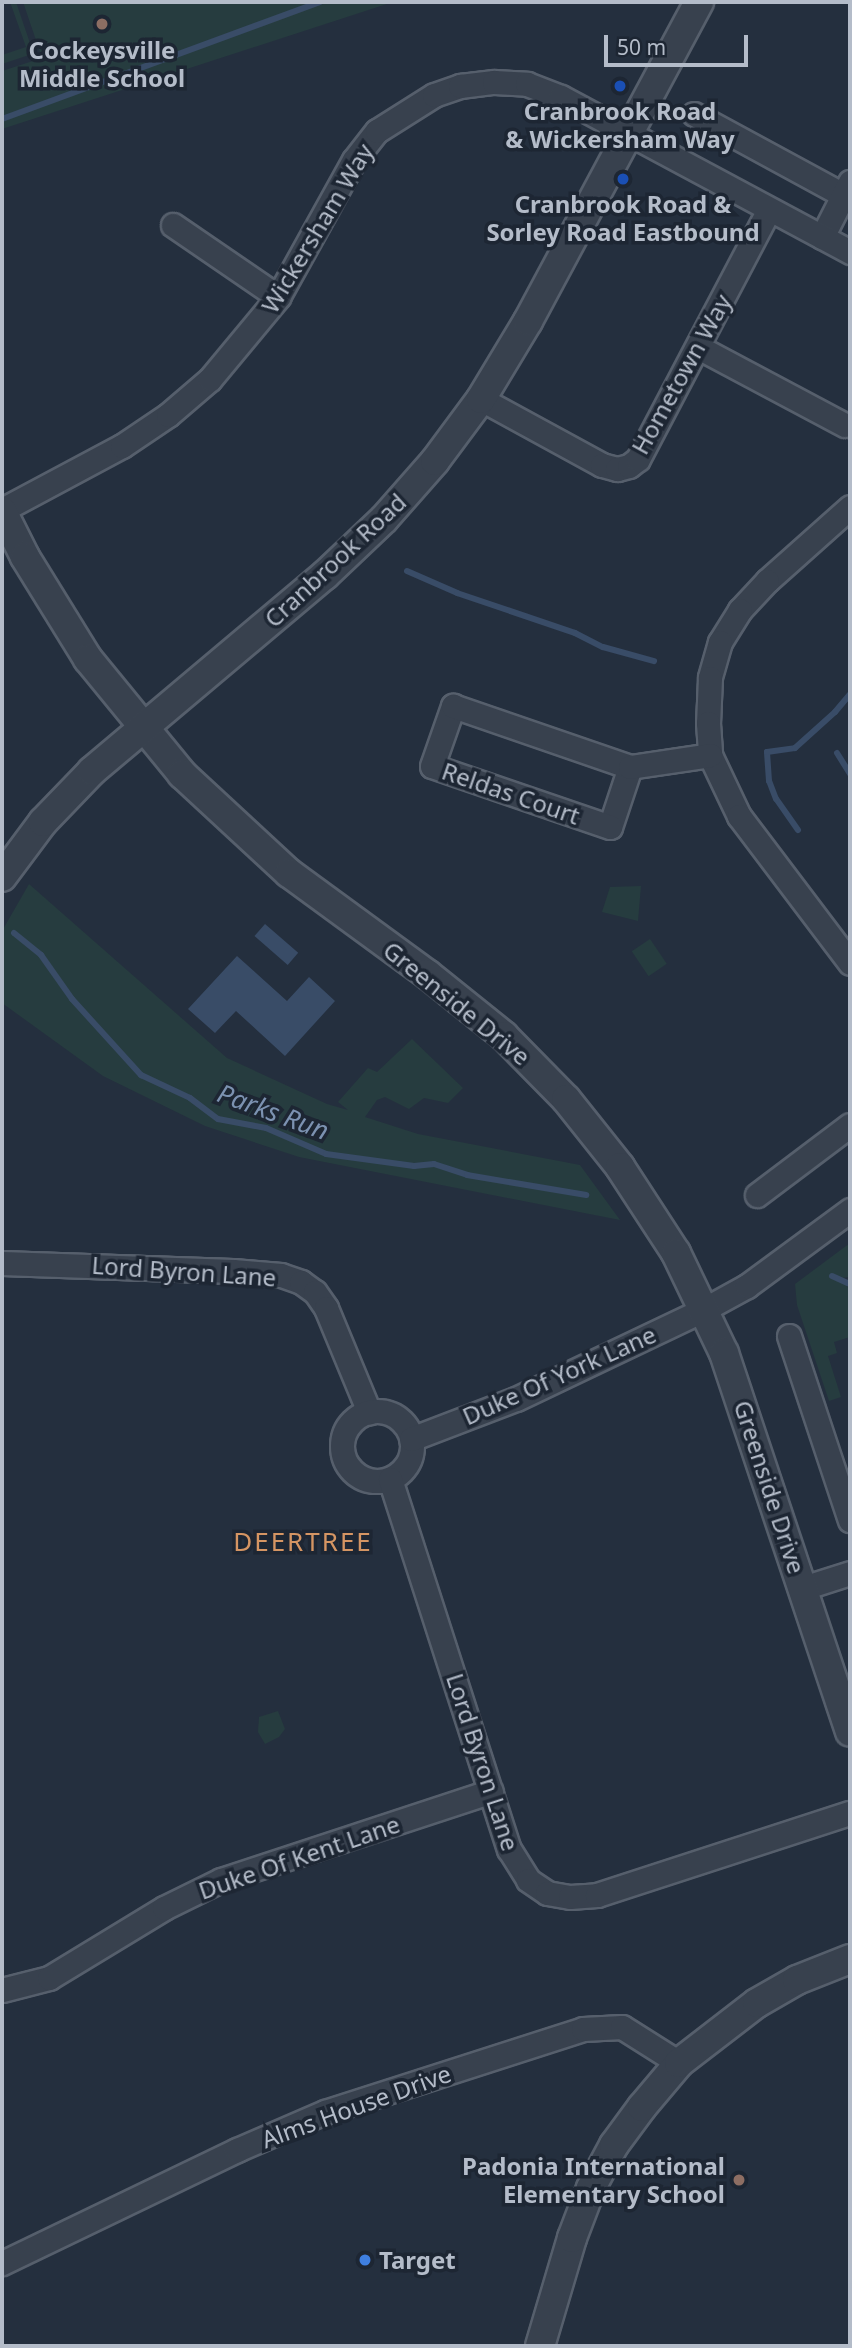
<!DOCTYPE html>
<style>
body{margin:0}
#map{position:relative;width:852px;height:2348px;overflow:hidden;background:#242f3e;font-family:"Noto Sans",sans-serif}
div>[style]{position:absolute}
.green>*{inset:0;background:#263c3f;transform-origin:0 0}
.water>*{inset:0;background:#394c67;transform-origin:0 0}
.stream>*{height:6px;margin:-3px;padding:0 3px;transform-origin:3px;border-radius:3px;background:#394c67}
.roads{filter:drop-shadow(2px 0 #565f6c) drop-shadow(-2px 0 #565f6c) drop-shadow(0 2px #565f6c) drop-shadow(0 -2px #565f6c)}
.minor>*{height:23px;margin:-11.5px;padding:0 11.5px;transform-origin:11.5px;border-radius:11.5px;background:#38414e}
.minor>.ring{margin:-11.5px;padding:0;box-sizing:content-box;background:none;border:23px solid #38414e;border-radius:50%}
.tertiary>*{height:28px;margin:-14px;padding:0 14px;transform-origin:14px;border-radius:14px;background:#38414e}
.dots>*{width:19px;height:19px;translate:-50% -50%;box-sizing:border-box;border:4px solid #1d2633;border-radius:50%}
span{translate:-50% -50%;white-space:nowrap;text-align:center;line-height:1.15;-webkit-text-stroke:7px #1d2633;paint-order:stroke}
.poi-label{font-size:24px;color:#b4bcc9;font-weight:700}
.right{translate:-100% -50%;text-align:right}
.left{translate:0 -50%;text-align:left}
.street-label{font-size:24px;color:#b4bcc9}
.water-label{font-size:26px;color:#7c92b1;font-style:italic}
.neighbourhood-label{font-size:26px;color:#d59563;letter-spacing:2px}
.frame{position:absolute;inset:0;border:4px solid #b4bcc9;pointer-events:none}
.scale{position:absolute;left:604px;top:35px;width:144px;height:32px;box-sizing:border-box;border:4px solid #b4bcc9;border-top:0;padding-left:9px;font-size:21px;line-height:24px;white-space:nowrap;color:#b4bcc9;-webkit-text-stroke:5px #1d2633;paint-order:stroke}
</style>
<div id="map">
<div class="green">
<div style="clip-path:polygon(10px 2px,16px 2px,32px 49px,29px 55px,2px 64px,2px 55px,26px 47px)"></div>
<div style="clip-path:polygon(23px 2px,393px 2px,2px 129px,2px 71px,42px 58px)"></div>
<div style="clip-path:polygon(29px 884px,227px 1058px,327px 1104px,348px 1110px,338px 1102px,368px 1068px,377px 1072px,412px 1039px,463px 1088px,448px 1103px,424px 1098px,409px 1109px,385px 1097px,377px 1100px,365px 1117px,418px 1134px,580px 1165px,620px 1220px,299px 1157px,205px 1126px,103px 1076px,2px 1003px,2px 931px)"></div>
<div style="clip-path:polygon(641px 886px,638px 921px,602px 912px,610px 887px)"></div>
<div style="left:650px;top:939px;width:30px;height:22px;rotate:56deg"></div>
<div style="clip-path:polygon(850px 1243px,850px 1277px,841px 1278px,850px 1290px,850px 1337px,834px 1342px,837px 1353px,828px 1356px,841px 1397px,829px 1401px,797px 1305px,795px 1284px)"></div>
<div style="clip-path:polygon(278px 1711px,285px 1729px,279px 1737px,265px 1744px,258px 1732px,259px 1717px)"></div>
</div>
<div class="water">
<div style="left:265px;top:924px;width:44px;height:16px;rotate:41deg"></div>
<div style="clip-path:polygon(237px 956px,287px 1001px,309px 977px,335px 1001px,285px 1056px,236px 1011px,215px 1033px,188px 1009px)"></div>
</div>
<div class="stream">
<div style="left:2px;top:119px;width:339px;rotate:-20.2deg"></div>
<div style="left:407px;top:571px;width:55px;rotate:23.7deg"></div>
<div style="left:457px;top:593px;width:125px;rotate:18.7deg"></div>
<div style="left:575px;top:633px;width:31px;rotate:27deg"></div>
<div style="left:603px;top:647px;width:53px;rotate:15.4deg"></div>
<div style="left:837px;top:753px;width:25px;rotate:58deg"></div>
<div style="left:798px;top:830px;width:38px;rotate:-125deg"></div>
<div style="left:776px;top:799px;width:19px;rotate:-111deg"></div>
<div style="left:769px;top:781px;width:29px;rotate:-94deg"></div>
<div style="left:767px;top:752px;width:28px;rotate:-8deg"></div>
<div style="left:795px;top:748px;width:54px;rotate:-42deg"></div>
<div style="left:835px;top:712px;width:23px;rotate:-50deg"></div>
<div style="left:14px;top:933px;width:35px;rotate:39deg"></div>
<div style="left:41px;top:955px;width:54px;rotate:54.8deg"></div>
<div style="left:72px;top:999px;width:103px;rotate:47.8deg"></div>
<div style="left:141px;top:1075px;width:54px;rotate:25.1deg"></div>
<div style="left:190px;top:1098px;width:35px;rotate:37deg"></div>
<div style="left:218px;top:1119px;width:49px;rotate:10.6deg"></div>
<div style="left:266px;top:1128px;width:65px;rotate:23.4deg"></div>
<div style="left:326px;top:1154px;width:89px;rotate:7.8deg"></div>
<div style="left:414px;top:1166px;width:20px;rotate:-6deg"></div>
<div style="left:434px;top:1164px;width:35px;rotate:18deg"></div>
<div style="left:467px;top:1175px;width:121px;rotate:9.5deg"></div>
<div style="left:832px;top:1276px;width:20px;rotate:24deg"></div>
</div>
<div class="roads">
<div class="minor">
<div style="left:694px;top:114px;width:170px;rotate:28.5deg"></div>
<div style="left:173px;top:225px;width:127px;rotate:34.4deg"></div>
<div style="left:822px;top:237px;width:62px;rotate:-63deg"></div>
<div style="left:698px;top:347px;width:166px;rotate:28deg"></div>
<div style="left:481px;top:399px;width:138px;rotate:28.6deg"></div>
<div style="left:602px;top:465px;width:16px;rotate:15deg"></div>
<div style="left:617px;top:469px;width:12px;rotate:-14deg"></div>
<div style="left:629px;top:466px;width:11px;rotate:-38deg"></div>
<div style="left:638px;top:459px;width:282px;rotate:-62.3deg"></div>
<div style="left:850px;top:507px;width:111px;rotate:138.3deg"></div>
<div style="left:767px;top:581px;width:40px;rotate:133deg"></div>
<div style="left:740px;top:610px;width:38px;rotate:122deg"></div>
<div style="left:720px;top:642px;width:37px;rotate:106deg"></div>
<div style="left:710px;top:678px;width:45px;rotate:92.5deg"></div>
<div style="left:708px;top:723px;width:32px;rotate:86deg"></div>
<div style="left:710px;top:755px;width:68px;rotate:64.6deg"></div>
<div style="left:739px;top:816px;width:184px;rotate:52.9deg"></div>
<div style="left:2px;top:510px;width:136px;rotate:-28.1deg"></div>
<div style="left:122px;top:446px;width:55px;rotate:-34deg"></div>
<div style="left:168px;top:415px;width:55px;rotate:-40.6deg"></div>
<div style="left:210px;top:379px;width:107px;rotate:-50.3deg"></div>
<div style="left:278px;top:297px;width:157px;rotate:-61deg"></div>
<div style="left:354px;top:160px;width:37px;rotate:-52deg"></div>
<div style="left:377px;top:131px;width:67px;rotate:-32.3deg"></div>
<div style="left:434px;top:95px;width:28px;rotate:-19deg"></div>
<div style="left:460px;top:86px;width:34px;rotate:-7deg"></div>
<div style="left:494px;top:82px;width:33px;rotate:3deg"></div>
<div style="left:527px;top:84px;width:36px;rotate:21deg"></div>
<div style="left:561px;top:97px;width:328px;rotate:28.2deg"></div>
<div style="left:630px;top:767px;width:63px;rotate:108.4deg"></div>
<div style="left:610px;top:827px;width:188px;rotate:-161.1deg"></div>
<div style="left:432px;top:766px;width:64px;rotate:-70.7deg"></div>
<div style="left:453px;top:706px;width:187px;rotate:19deg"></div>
<div style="left:630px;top:767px;width:81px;rotate:-8.5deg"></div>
<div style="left:757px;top:1195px;width:116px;rotate:-37deg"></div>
<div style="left:2px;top:1263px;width:231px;rotate:2deg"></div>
<div style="left:233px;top:1271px;width:48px;rotate:4.8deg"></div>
<div style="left:281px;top:1275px;width:21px;rotate:19deg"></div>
<div style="left:301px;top:1282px;width:17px;rotate:36deg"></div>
<div style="left:315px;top:1292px;width:19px;rotate:55deg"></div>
<div style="left:326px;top:1308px;width:113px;rotate:67.5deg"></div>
<div style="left:789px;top:1336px;width:194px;rotate:71.7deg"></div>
<div class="ring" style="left:342px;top:1411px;width:47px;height:47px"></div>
<div style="left:411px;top:1439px;width:112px;rotate:-20.9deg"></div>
<div style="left:516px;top:1399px;width:209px;rotate:-25.5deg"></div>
<div style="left:705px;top:1309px;width:48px;rotate:-28.7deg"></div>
<div style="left:747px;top:1286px;width:128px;rotate:-36.4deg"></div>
<div style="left:390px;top:1479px;width:389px;rotate:72.2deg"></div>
<div style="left:509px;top:1849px;width:36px;rotate:58deg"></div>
<div style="left:528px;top:1880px;width:23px;rotate:34deg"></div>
<div style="left:547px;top:1893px;width:23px;rotate:10deg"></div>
<div style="left:570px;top:1897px;width:27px;rotate:-4deg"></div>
<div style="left:597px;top:1895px;width:266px;rotate:-18deg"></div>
<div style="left:803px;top:1588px;width:49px;rotate:-17.7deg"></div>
<div style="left:2px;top:1990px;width:49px;rotate:-14.3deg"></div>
<div style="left:49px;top:1978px;width:135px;rotate:-31.3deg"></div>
<div style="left:164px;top:1908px;width:64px;rotate:-26.2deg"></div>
<div style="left:221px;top:1880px;width:284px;rotate:-18.2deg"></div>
<div style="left:2px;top:2263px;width:261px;rotate:-25.7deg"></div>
<div style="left:237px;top:2150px;width:96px;rotate:-23.4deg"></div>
<div style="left:325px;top:2112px;width:271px;rotate:-17.8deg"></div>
<div style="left:583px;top:2029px;width:39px;rotate:-3deg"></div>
<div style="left:622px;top:2027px;width:67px;rotate:32.3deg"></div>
</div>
<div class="tertiary">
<div style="left:2px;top:511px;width:51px;rotate:63.4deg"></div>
<div style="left:25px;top:557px;width:120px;rotate:58.3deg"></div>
<div style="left:88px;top:659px;width:149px;rotate:50.7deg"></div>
<div style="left:182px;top:774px;width:146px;rotate:42.8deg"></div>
<div style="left:289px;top:873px;width:171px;rotate:36.2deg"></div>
<div style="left:427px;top:974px;width:99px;rotate:38.8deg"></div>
<div style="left:504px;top:1036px;width:88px;rotate:45.5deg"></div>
<div style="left:566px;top:1099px;width:87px;rotate:51.5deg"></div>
<div style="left:620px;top:1167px;width:103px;rotate:56.9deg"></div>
<div style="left:676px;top:1253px;width:111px;rotate:64.4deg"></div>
<div style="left:724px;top:1353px;width:399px;rotate:71.6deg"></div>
<div style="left:2px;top:877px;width:69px;rotate:-53.3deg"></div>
<div style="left:43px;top:822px;width:71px;rotate:-46.1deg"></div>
<div style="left:92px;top:771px;width:304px;rotate:-40.1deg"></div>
<div style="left:325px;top:575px;width:81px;rotate:-43.5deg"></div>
<div style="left:384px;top:519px;width:77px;rotate:-48.7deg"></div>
<div style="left:435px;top:461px;width:77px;rotate:-53.4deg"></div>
<div style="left:481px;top:399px;width:91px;rotate:-58.9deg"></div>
<div style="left:528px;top:321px;width:362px;rotate:-61.8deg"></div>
<div style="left:540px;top:2346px;width:113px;rotate:-73.5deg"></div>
<div style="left:572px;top:2238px;width:53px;rotate:-69.2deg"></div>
<div style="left:591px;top:2188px;width:49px;rotate:-61.9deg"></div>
<div style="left:614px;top:2145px;width:47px;rotate:-53.6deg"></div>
<div style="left:642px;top:2107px;width:57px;rotate:-49.9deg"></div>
<div style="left:679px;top:2063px;width:98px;rotate:-37.6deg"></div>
<div style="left:757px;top:2003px;width:46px;rotate:-29.9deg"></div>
<div style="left:797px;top:1980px;width:57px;rotate:-21.6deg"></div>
</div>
</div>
<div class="dots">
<div style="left:102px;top:24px;background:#8d6e63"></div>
<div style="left:620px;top:86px;background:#1a4fb4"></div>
<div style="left:623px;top:179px;background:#1a4fb4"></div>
<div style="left:739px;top:2180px;background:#8d6e63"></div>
<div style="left:365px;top:2260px;background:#3f7fe0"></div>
</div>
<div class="poi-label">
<span style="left:102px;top:64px">Cockeysville<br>Middle School</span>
<span style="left:620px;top:125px">Cranbrook Road<br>&amp; Wickersham Way</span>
<span style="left:623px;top:218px">Cranbrook Road &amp;<br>Sorley Road Eastbound</span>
<span class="right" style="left:725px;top:2180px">Padonia International<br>Elementary School</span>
<span class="left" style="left:379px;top:2260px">Target</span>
</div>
<div class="street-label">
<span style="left:317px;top:228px;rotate:-59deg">Wickersham Way</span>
<span style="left:681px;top:374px;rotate:-61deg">Hometown Way</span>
<span style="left:335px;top:560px;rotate:-43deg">Cranbrook Road</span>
<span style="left:511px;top:793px;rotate:19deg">Reldas Court</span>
<span style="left:457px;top:1003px;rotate:39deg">Greenside Drive</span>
<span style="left:184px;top:1271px;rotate:4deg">Lord Byron Lane</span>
<span style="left:559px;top:1375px;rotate:-24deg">Duke Of York Lane</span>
<span style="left:770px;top:1487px;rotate:72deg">Greenside Drive</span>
<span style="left:483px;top:1762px;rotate:72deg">Lord Byron Lane</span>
<span style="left:299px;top:1857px;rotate:-19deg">Duke Of Kent Lane</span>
<span style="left:356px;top:2106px;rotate:-20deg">Alms House Drive</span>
</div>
<div class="water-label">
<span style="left:273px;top:1112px;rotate:20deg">Parks Run</span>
</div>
<div class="neighbourhood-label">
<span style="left:303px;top:1542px">DEERTREE</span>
</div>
<div class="frame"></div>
<div class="scale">50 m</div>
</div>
